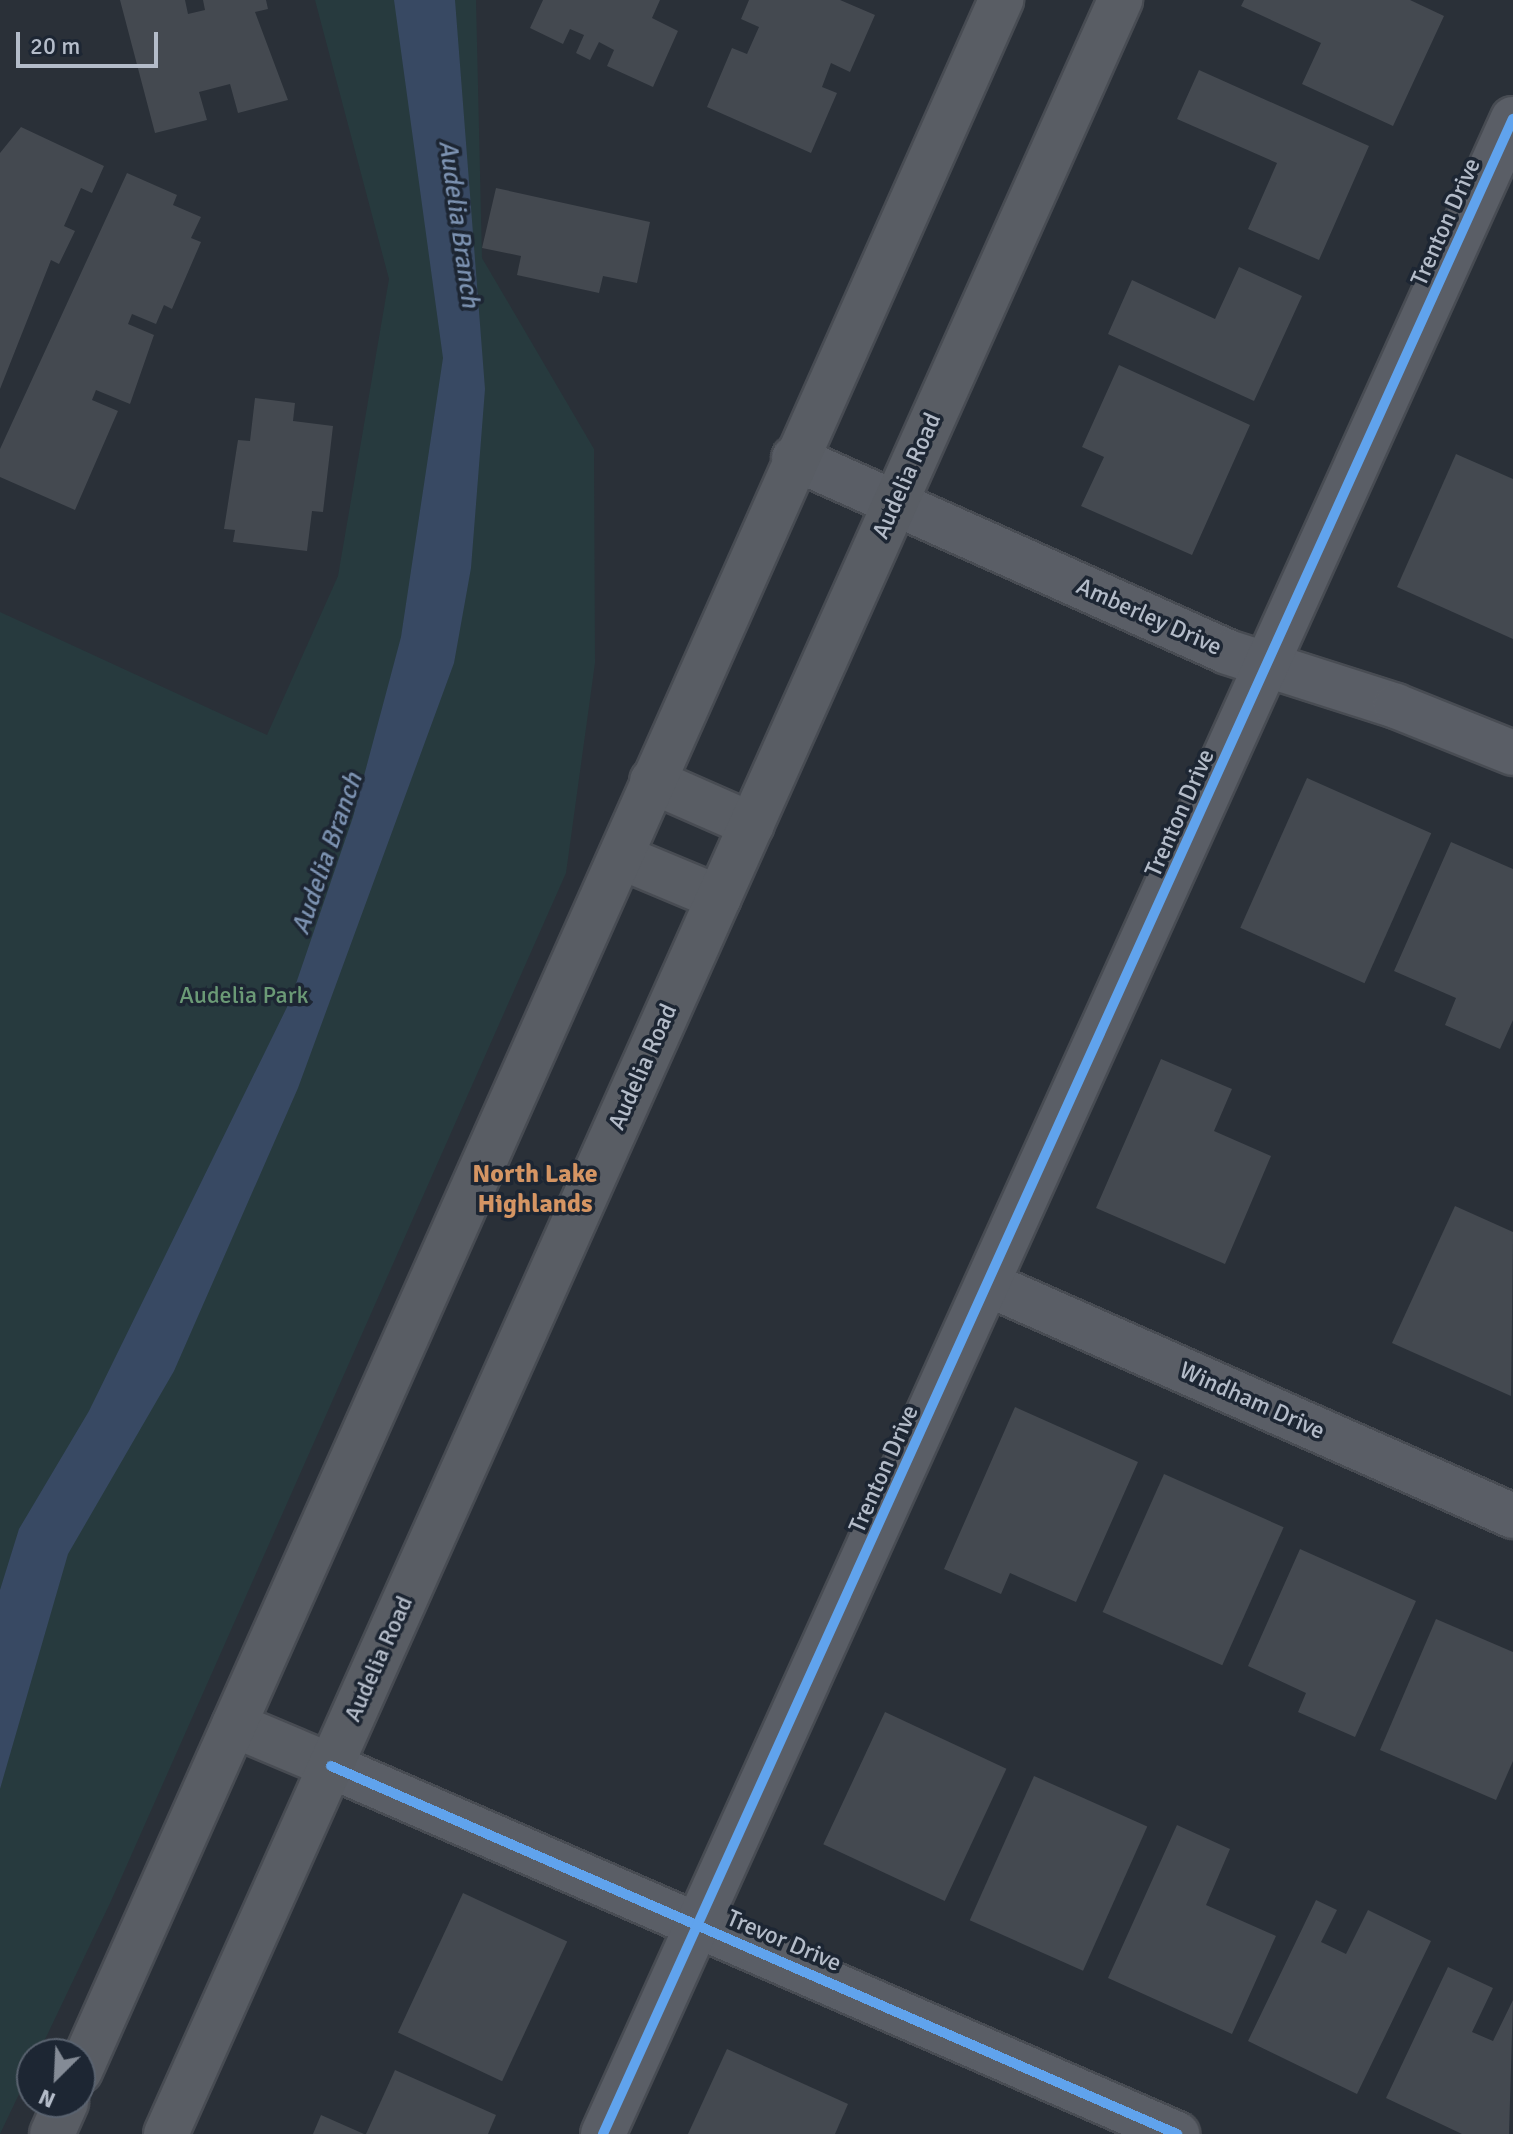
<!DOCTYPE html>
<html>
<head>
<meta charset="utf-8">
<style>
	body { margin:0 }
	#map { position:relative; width:1513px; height:2134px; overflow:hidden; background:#2a3038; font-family:Signika,sans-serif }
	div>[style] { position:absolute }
	.green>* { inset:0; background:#273a3e }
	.water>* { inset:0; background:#384963 }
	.building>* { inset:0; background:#444950; transform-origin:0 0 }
	.roads { filter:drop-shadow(2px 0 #484c53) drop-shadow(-2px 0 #484c53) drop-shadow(0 2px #484c53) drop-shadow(0 -2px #484c53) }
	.street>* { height:44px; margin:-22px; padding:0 22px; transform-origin:22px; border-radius:22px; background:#5a5e66 }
	.secondary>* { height:44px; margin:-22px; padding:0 22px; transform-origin:22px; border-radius:22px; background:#595d64 }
	.cycleway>* { height:10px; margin:-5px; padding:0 5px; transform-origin:5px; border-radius:5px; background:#60a3ed }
	span { translate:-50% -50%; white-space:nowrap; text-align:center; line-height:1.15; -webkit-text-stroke:7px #1d2633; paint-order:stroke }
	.street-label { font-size:24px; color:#b4bcc9 }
	.park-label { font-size:24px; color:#6b9a76 }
	.water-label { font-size:26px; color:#7c92b1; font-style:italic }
	.neighbourhood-label { font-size:26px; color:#d59563; font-weight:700 }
	.north { position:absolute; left:16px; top:2038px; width:80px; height:80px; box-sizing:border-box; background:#1d2633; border:2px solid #59626f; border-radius:50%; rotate:204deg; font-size:22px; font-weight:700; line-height:32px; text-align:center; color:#b4bcc9 }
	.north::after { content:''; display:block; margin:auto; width:28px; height:36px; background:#848b96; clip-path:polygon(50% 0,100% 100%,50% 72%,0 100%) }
	.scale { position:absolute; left:16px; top:32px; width:142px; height:36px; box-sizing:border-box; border:4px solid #b4bcc9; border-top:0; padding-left:10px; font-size:24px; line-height:28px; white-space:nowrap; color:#b4bcc9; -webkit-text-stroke:6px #1d2633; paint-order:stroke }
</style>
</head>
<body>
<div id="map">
	<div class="green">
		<div style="clip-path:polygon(315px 0,476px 0,482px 258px,594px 449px,595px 663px,566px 873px,111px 1901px,0 2134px,0 612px,267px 735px,338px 576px,389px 279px)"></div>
	</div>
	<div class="water">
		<div style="clip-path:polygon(394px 0,455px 0,485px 389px,471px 568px,454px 663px,298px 1088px,174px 1371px,68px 1554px,0 1789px,0 1590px,19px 1529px,89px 1411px,290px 1001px,353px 817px,401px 637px,443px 358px)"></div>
	</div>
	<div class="building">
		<div style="clip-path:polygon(120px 0,185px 0,188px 14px,205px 10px,203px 0,266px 0,268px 9px,255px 12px,288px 100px,238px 113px,230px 84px,199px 92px,207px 120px,155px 133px)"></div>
		<div style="clip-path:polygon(543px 0,660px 0,652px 18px,678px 31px,653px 87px,607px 66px,614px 50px,599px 42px,590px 60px,576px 53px,584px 35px,570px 29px,563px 44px,530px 28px)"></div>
		<div style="clip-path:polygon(749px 0,840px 0,875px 15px,850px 72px,831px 63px,822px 87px,837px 93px,811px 153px,707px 107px,732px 48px,747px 54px,759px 27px,741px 19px)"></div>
		<div style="clip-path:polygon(1244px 0,1410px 0,1444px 16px,1393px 126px,1302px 84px,1321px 43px,1241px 6px)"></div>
		<div style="clip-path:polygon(1199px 70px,1369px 146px,1319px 260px,1248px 229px,1277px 163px,1177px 119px)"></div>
		<div style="clip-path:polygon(21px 127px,104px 166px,92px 193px,81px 188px,64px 226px,75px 231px,59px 264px,51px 260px,0 389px,0 153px)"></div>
		<div style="clip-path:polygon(127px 173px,177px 195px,173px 205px,201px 217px,191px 238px,201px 242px,172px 309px,164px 305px,156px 324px,132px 314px,128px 324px,154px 335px,130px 404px,96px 390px,92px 400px,118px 411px,75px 510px,0 477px,0 449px)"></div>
		<div style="clip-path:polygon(496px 188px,650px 222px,637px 283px,603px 276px,599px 293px,517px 275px,521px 256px,482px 248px)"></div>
		<div style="clip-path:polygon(1239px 267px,1302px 296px,1254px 401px,1108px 334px,1132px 280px,1215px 319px)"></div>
		<div style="clip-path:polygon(1119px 365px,1250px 425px,1192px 555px,1081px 506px,1104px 457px,1082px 447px)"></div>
		<div style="clip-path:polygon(255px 398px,295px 403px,293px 421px,333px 426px,323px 512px,312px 511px,307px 551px,233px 542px,235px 530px,224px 529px,238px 440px,250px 441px)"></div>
		<div style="clip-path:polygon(1456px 454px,1513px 479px,1513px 639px,1397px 587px)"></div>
		<div style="left:1307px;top:778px;width:136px;height:164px;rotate:24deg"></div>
		<div style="clip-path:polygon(1451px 842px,1513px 869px,1513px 1020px,1500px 1049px,1445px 1025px,1456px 998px,1394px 971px)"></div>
		<div style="clip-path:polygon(1161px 1059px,1232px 1089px,1214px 1131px,1271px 1156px,1225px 1264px,1096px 1208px)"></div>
		<div style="clip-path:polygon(1455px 1206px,1513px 1232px,1511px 1396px,1392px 1343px)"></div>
		<div style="clip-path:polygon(1015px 1407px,1138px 1462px,1076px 1602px,1010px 1573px,1001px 1594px,944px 1569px)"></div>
		<div style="left:1164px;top:1474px;width:131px;height:151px;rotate:24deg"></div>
		<div style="clip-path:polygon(1300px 1549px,1416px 1601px,1355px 1737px,1298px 1712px,1306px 1693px,1248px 1666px)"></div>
		<div style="clip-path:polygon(1436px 1619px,1513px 1652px,1513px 1761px,1496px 1800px,1380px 1750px)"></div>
		<div style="left:885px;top:1712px;width:134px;height:146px;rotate:25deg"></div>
		<div style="left:1034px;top:1776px;width:124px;height:158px;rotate:24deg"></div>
		<div style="clip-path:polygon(1177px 1825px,1230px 1849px,1206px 1905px,1276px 1936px,1232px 2034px,1108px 1978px)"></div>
		<div style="left:463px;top:1893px;width:115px;height:154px;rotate:25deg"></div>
		<div style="clip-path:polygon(1316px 1900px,1337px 1910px,1321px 1942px,1346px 1954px,1368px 1910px,1431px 1941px,1357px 2094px,1248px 2041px)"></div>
		<div style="clip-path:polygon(1448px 1967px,1493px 1988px,1472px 2032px,1493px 2041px,1513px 2000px,1509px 2134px,1462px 2134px,1386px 2098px)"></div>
		<div style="clip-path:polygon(727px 2049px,848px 2104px,835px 2134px,688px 2134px)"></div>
		<div style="clip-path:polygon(395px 2070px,496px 2115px,488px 2134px,366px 2134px)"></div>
		<div style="clip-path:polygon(321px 2115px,364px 2134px,313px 2134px)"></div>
	</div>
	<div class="roads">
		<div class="street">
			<div style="left:794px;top:458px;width:474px;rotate:24.1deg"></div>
			<div style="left:1227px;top:652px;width:177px;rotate:17.7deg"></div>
			<div style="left:1396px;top:706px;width:126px;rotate:21.9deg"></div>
			<div style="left:990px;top:1285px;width:572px;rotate:23.83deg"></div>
			<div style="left:331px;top:1766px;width:923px;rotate:23.51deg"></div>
			<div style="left:603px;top:2134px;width:2211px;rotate:-65.7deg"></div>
		</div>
		<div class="secondary">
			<div style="left:652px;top:781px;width:109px;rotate:23.7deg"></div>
			<div style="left:621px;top:857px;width:106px;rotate:22.7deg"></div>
			<div style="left:234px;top:1725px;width:105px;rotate:22.9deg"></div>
			<div style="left:80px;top:2071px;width:2267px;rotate:-66.02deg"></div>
			<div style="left:52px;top:2134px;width:35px;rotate:-66deg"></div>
			<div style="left:166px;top:2134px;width:2338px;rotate:-65.91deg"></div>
		</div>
	</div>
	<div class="cycleway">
		<div style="left:331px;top:1766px;width:923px;rotate:23.51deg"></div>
		<div style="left:603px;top:2134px;width:2211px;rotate:-65.7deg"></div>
	</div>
	<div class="street-label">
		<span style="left:1446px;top:222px;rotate:-66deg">Trenton Drive</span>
		<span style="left:907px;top:476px;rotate:-66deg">Audelia Road</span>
		<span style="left:1149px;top:617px;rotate:24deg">Amberley Drive</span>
		<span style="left:1180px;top:813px;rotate:-66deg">Trenton Drive</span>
		<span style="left:643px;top:1067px;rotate:-66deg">Audelia Road</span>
		<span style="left:1252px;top:1401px;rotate:24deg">Windham Drive</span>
		<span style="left:884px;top:1469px;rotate:-66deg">Trenton Drive</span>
		<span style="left:379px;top:1659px;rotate:-66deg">Audelia Road</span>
		<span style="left:784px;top:1941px;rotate:23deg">Trevor Drive</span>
	</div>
	<div class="park-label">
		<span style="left:244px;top:996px">Audelia Park</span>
	</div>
	<div class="water-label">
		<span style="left:458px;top:224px;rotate:82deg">Audelia Branch</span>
		<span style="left:328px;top:854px;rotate:-71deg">Audelia Branch</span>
	</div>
	<div class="neighbourhood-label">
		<span style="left:535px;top:1190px">North Lake<br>Highlands</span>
	</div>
	<div class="north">N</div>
	<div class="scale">20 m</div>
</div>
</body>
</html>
